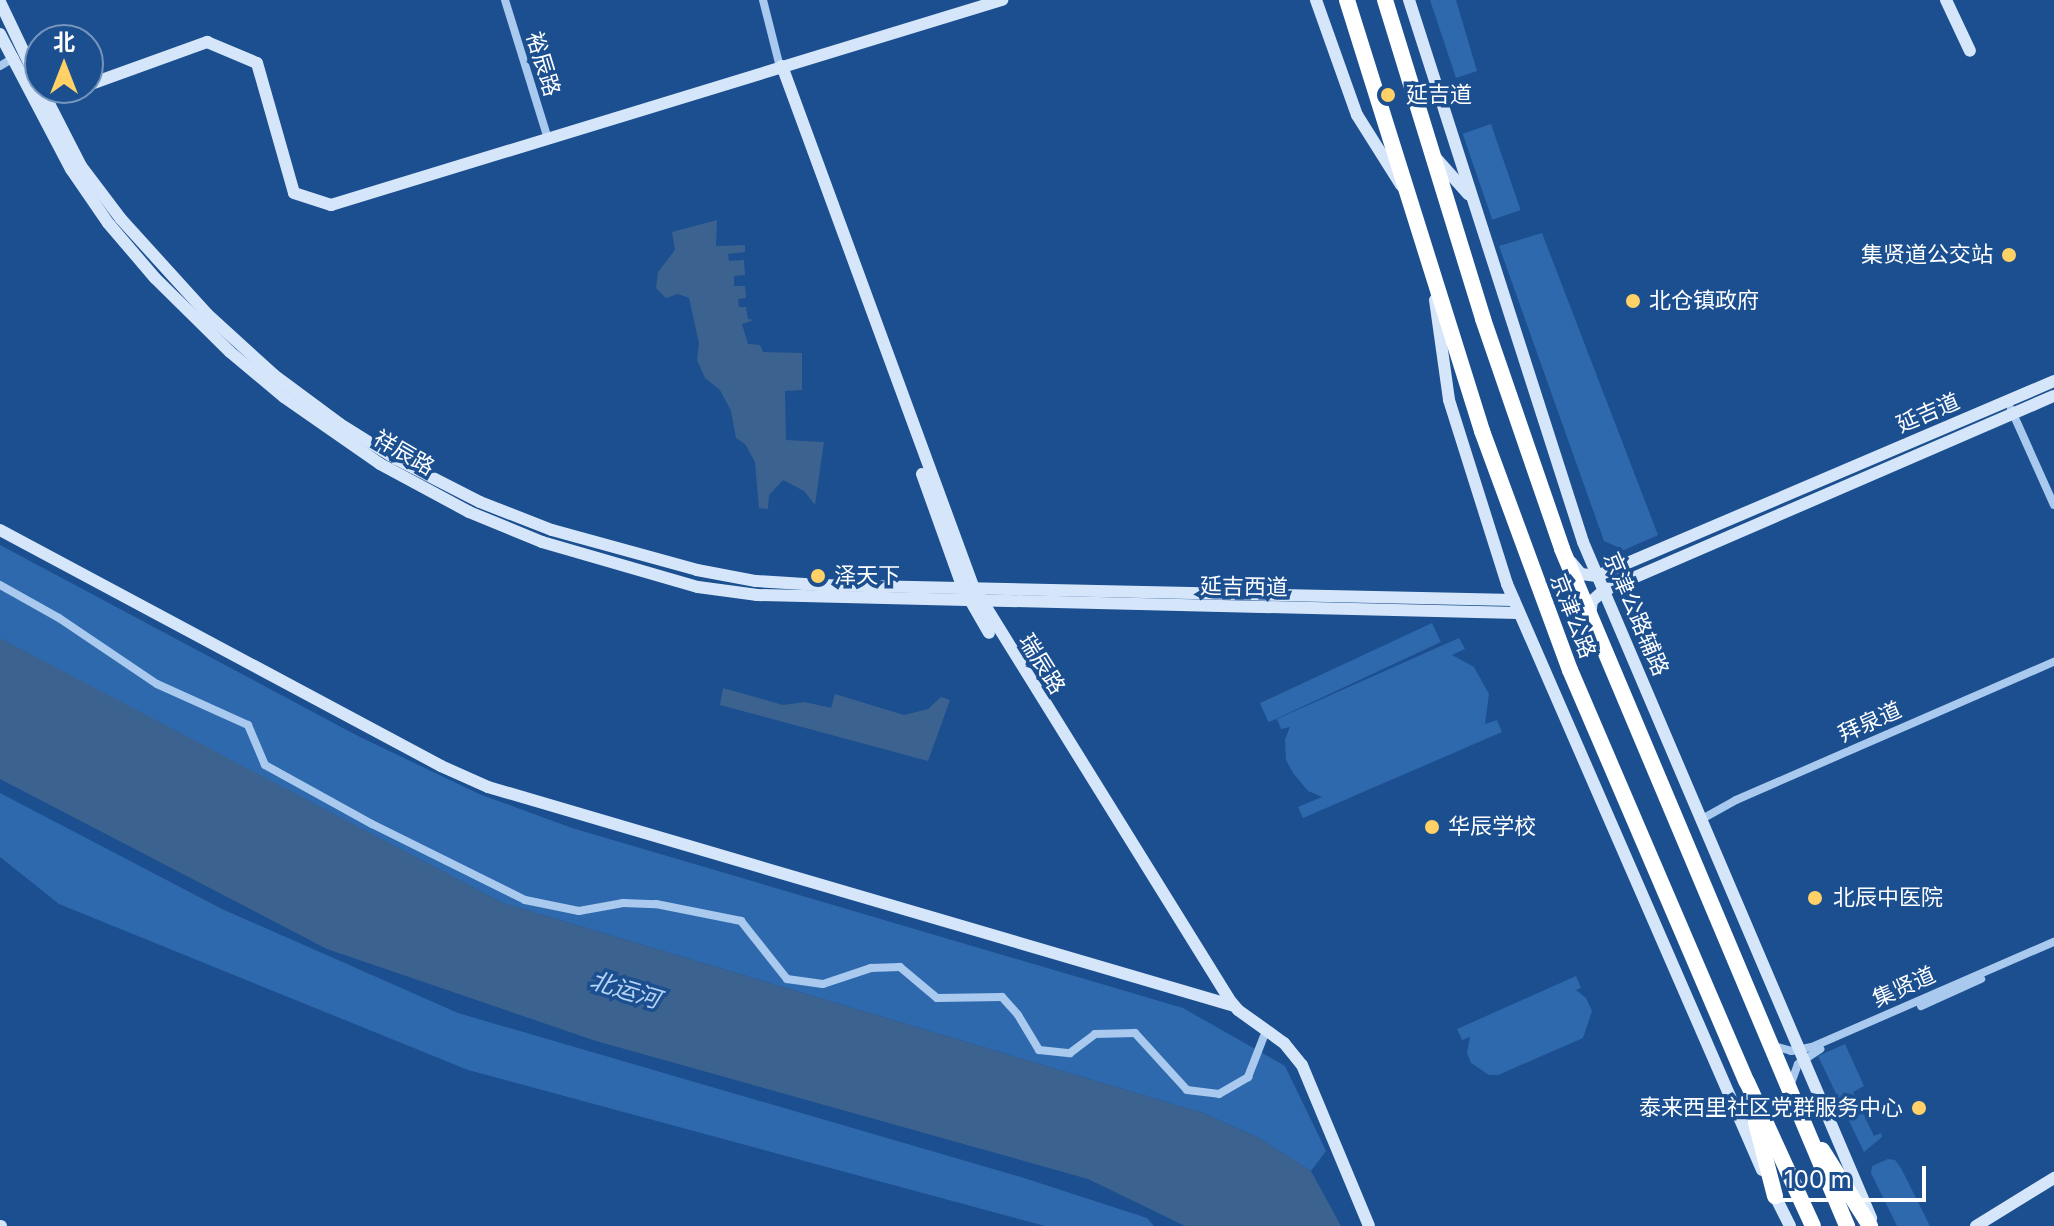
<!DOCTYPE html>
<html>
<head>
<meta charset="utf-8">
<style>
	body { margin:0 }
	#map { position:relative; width:2054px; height:1226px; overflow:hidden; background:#1b4f8f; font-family:Inter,"Noto Sans SC",sans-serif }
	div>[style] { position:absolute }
	.green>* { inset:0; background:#2e69ad; transform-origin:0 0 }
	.water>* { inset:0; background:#3c6290 }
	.street>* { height:8px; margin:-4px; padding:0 4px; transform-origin:4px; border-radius:4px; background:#a9c9ee }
	.secondary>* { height:12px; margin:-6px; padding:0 6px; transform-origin:6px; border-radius:6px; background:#d6e6fa }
	.highway>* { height:16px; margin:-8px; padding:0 8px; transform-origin:8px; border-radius:8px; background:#fff }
	.dots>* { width:22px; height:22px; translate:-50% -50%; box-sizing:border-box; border:4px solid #1b4f8f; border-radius:50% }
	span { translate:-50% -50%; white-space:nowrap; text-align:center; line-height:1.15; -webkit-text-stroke:7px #1b4f8f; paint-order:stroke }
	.street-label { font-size:22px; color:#fff }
	.poi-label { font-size:22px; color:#fff }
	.left { translate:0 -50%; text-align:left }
	.right { translate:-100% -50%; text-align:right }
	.water-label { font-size:24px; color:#b5d3f5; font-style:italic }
	.north { position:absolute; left:24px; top:24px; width:80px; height:80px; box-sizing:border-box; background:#1b4f8f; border:2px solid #7695bc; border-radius:50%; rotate:0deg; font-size:22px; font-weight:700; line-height:32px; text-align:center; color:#fff }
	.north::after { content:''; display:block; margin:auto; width:28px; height:36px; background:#ffd166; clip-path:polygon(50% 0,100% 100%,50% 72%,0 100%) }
	.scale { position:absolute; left:1770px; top:1166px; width:156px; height:36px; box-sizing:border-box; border:4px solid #fff; border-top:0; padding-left:10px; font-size:24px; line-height:28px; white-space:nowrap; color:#fff; -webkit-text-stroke:6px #1b4f8f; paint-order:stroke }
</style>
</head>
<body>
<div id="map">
	<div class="green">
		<div style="clip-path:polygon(1430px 0,1456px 0,1477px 71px,1456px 78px)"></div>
		<div style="left:1491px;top:124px;width:91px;height:30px;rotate:71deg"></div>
		<div style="clip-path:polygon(1542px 233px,1658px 535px,1624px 550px,1604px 541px,1499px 246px)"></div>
		<div style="clip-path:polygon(0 545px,358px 736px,479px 794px,572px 828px,1183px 1008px,1285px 1066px,1326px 1151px,1311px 1171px,1259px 1138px,1203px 1113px,503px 903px,0 639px)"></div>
		<div style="left:1432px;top:623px;width:21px;height:190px;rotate:65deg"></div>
		<div style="clip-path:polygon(1459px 638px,1465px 649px,1452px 655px,1474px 667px,1489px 694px,1485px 724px,1497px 720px,1502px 732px,1303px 818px,1298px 807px,1322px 797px,1308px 791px,1293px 773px,1286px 760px,1285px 739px,1290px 727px,1281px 729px,1277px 719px)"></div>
		<div style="clip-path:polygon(0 793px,222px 909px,458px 1013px,1021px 1177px,1147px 1218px,1154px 1226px,1045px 1226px,468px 1070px,59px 904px,0 857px)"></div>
		<div style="clip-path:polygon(1576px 976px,1581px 988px,1576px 990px,1586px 998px,1592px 1011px,1583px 1038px,1498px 1075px,1489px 1075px,1471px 1063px,1467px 1053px,1470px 1037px,1462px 1040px,1457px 1029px)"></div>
		<div style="clip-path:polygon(1845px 1044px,1864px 1086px,1853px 1092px,1874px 1136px,1881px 1133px,1882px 1137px,1864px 1152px,1818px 1056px)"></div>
		<div style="clip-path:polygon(1888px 1159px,1895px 1160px,1901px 1168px,1930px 1226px,1897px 1226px,1871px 1173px,1872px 1166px)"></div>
	</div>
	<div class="water">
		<div style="clip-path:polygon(717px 220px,716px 246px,745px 245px,745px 252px,728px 254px,729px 261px,744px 260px,745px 275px,734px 276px,734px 286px,745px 286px,746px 298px,738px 299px,739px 307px,746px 307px,748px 319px,754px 320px,742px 324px,748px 344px,760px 345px,763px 352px,802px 353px,802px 390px,785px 391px,786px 440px,824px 442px,815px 505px,804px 491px,783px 480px,769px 495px,768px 509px,759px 508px,755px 462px,745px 444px,736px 438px,731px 411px,720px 390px,705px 378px,697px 360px,699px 343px,689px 298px,678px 294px,666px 298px,656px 288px,658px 272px,675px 250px,672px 232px)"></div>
		<div style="clip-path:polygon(0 638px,503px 903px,1203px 1113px,1259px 1138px,1311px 1171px,1341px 1226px,1185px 1226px,1088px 1179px,596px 1041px,327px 949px,0 779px)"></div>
		<div style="clip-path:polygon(723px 688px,783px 705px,805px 702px,831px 708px,835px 694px,904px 715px,928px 709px,941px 697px,950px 700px,928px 761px,720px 705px)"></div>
	</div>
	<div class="street">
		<div style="left:505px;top:0;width:145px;rotate:72.8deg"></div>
		<div style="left:763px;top:0;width:69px;rotate:75.8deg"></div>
		<div style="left:0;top:66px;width:17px;rotate:-31deg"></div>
		<div style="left:2011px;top:409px;width:105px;rotate:65.9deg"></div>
		<div style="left:0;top:585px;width:68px;rotate:29.2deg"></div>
		<div style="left:59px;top:618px;width:118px;rotate:34deg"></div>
		<div style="left:157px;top:684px;width:100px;rotate:24.3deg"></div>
		<div style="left:248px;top:725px;width:43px;rotate:67deg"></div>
		<div style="left:265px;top:765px;width:122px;rotate:28.9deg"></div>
		<div style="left:372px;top:824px;width:171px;rotate:26.4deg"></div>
		<div style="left:525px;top:900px;width:55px;rotate:11.5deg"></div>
		<div style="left:579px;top:911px;width:45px;rotate:-10.3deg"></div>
		<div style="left:623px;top:903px;width:33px;rotate:2deg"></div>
		<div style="left:656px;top:904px;width:87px;rotate:11.3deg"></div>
		<div style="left:741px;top:921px;width:74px;rotate:51.6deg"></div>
		<div style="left:787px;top:979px;width:36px;rotate:8deg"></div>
		<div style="left:823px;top:984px;width:51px;rotate:-18.4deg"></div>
		<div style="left:871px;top:968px;width:29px;rotate:-2deg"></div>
		<div style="left:900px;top:967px;width:48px;rotate:40deg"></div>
		<div style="left:937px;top:998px;width:65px;rotate:-0.9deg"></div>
		<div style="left:1002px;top:997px;width:24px;rotate:48deg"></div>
		<div style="left:1018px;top:1015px;width:41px;rotate:59deg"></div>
		<div style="left:1039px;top:1050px;width:31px;rotate:6deg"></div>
		<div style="left:1070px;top:1053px;width:31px;rotate:-37deg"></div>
		<div style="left:1095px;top:1034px;width:40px;rotate:-1.4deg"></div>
		<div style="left:1135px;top:1033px;width:77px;rotate:47.6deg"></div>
		<div style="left:1187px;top:1090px;width:32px;rotate:7deg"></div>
		<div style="left:1219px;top:1094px;width:34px;rotate:-30deg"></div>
		<div style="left:1248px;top:1077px;width:44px;rotate:-68.7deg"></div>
		<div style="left:1702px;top:819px;width:39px;rotate:-29deg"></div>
		<div style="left:1736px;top:800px;width:347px;rotate:-23.5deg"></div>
		<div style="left:1921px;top:1006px;width:66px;rotate:-24.2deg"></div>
		<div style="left:1774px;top:1046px;width:18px;rotate:16deg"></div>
		<div style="left:1791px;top:1051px;width:21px;rotate:-11deg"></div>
		<div style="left:1812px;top:1047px;width:264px;rotate:-23.5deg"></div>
		<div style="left:1790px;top:1086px;width:23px;rotate:-70deg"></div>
		<div style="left:1798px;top:1064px;width:27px;rotate:-34deg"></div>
	</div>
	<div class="secondary">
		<div style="left:1316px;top:0;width:122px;rotate:70.4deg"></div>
		<div style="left:1357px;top:115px;width:83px;rotate:57.8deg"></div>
		<div style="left:1409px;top:0;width:569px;rotate:72.2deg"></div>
		<div style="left:1583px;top:542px;width:735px;rotate:66.92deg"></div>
		<div style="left:1946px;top:0;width:56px;rotate:64.8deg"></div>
		<div style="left:0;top:2px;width:93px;rotate:64.5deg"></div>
		<div style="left:0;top:34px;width:153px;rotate:62.3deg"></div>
		<div style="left:71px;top:169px;width:65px;rotate:55.6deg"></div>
		<div style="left:108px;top:223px;width:72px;rotate:49.5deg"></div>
		<div style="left:155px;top:278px;width:105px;rotate:44.6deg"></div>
		<div style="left:230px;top:352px;width:70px;rotate:39.8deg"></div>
		<div style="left:284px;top:397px;width:117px;rotate:34.9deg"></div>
		<div style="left:380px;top:464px;width:101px;rotate:28.3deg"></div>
		<div style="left:469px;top:512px;width:79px;rotate:22.3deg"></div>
		<div style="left:542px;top:542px;width:162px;rotate:16.1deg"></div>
		<div style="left:698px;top:587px;width:60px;rotate:7.7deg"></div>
		<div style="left:757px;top:595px;width:762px;rotate:1.35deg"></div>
		<div style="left:782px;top:66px;width:554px;rotate:69.83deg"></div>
		<div style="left:973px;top:586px;width:485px;rotate:58.2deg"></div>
		<div style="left:1228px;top:998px;width:16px;rotate:50deg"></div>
		<div style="left:1238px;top:1010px;width:57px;rotate:35.7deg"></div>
		<div style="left:1284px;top:1043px;width:28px;rotate:51deg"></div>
		<div style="left:1302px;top:1065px;width:174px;rotate:67.4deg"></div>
		<div style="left:88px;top:85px;width:127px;rotate:-19.9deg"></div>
		<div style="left:207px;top:42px;width:54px;rotate:22.8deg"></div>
		<div style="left:257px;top:63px;width:135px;rotate:74.1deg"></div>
		<div style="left:294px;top:193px;width:39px;rotate:18deg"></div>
		<div style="left:331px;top:205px;width:702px;rotate:-16.99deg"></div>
		<div style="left:41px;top:88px;width:88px;rotate:62.9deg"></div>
		<div style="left:81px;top:166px;width:66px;rotate:53deg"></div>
		<div style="left:121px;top:219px;width:128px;rotate:47.8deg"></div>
		<div style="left:207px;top:314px;width:91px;rotate:42.3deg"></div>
		<div style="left:274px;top:375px;width:82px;rotate:36.6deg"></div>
		<div style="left:340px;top:424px;width:66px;rotate:32deg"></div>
		<div style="left:396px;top:459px;width:94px;rotate:27.1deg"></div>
		<div style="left:480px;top:502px;width:77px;rotate:21.3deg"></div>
		<div style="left:552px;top:530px;width:150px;rotate:15.4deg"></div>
		<div style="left:697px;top:570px;width:60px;rotate:10.6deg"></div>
		<div style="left:756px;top:581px;width:64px;rotate:3.6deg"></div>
		<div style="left:820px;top:585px;width:694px;rotate:1.24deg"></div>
		<div style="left:47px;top:100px;width:35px;rotate:-20deg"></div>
		<div style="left:1435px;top:157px;width:50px;rotate:48.3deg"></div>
		<div style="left:1435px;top:300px;width:101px;rotate:82deg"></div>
		<div style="left:1449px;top:400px;width:193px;rotate:72.5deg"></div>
		<div style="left:1507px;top:584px;width:639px;rotate:66.48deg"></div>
		<div style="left:922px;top:474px;width:119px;rotate:70.3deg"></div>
		<div style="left:962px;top:586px;width:54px;rotate:60.1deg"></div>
		<div style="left:0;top:530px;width:500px;rotate:28.15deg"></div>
		<div style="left:441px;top:766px;width:51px;rotate:24.1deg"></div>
		<div style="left:488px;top:787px;width:777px;rotate:16.36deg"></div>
		<div style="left:1571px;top:562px;width:16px;rotate:50deg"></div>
		<div style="left:1581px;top:574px;width:16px;rotate:7deg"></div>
		<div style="left:1597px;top:576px;width:497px;rotate:-23.1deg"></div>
		<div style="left:1590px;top:615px;width:14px;rotate:-82deg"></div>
		<div style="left:1592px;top:601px;width:15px;rotate:-42deg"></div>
		<div style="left:1603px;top:591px;width:491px;rotate:-23.4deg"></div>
		<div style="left:1772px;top:1190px;width:40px;rotate:63.4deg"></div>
		<div style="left:0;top:1226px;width:1px"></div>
		<div style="left:1976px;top:1226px;width:92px;rotate:-31.6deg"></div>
	</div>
	<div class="highway">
		<div style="left:1347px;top:0;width:452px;rotate:72.6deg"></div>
		<div style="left:1482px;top:431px;width:255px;rotate:69.8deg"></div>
		<div style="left:1570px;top:670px;width:448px;rotate:66.8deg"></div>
		<div style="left:1747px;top:1082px;width:158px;rotate:65.4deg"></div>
		<div style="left:1385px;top:0;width:334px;rotate:72.9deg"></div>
		<div style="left:1483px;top:319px;width:243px;rotate:71deg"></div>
		<div style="left:1562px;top:549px;width:735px;rotate:67.17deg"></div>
		<div style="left:1754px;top:1115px;width:84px;rotate:75.5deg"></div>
		<div style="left:1822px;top:1150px;width:90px;rotate:57.7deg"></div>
	</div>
	<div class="dots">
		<div style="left:1388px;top:95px;background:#ffd166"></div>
		<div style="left:2009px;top:255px;background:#ffd166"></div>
		<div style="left:1633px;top:301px;background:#ffd166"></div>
		<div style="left:818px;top:576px;background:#ffd166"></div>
		<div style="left:1432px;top:827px;background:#ffd166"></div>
		<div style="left:1815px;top:898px;background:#ffd166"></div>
		<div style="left:1919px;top:1108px;background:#ffd166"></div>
	</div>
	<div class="street-label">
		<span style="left:543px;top:64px;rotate:73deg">裕辰路</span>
		<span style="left:1928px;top:413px;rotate:-23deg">延吉道</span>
		<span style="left:404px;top:453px;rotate:30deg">祥辰路</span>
		<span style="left:1244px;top:587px;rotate:1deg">延吉西道</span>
		<span style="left:1636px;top:614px;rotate:67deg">京津公路辅路</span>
		<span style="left:1573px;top:616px;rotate:69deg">京津公路</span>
		<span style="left:1042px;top:664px;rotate:58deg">瑞辰路</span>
		<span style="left:1870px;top:722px;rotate:-24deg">拜泉道</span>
		<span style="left:1904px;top:987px;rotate:-24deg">集贤道</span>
	</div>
	<div class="poi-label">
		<span class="left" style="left:1406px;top:95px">延吉道</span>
		<span class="right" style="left:1993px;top:255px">集贤道公交站</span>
		<span class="left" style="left:1649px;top:301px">北仓镇政府</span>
		<span class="left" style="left:834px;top:576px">泽天下</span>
		<span class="left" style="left:1448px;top:827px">华辰学校</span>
		<span class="left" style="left:1833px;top:898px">北辰中医院</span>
		<span class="right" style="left:1903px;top:1108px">泰来西里社区党群服务中心</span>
	</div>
	<div class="water-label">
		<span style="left:625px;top:990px;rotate:17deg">北运河</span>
	</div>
	<div class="north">北</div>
	<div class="scale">100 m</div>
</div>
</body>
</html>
